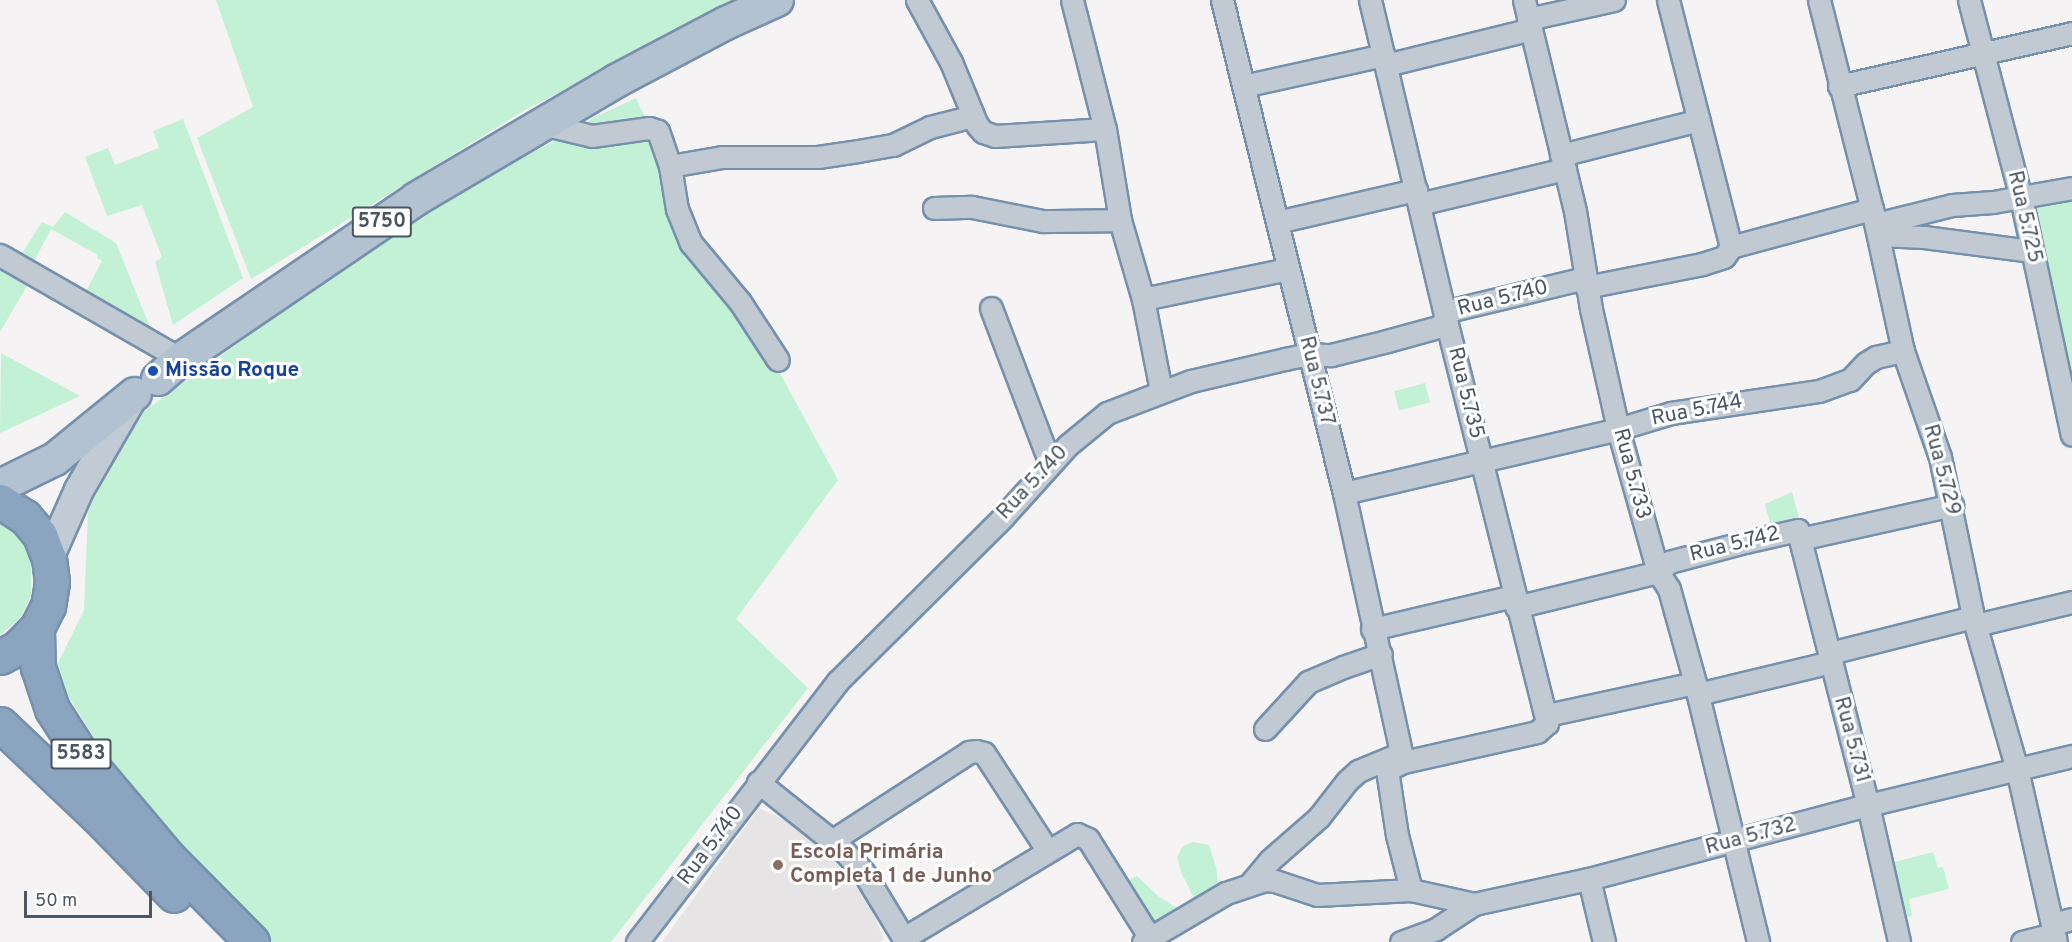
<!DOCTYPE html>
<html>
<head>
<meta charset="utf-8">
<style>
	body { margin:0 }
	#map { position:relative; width:2072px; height:942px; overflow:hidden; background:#f5f3f3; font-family:Overpass,sans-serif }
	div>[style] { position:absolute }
	.education>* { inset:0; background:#e6e4e5 }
	.green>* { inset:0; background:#c3f1d5; transform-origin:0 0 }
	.roads { filter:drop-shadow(2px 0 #7690ad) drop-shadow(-2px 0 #7690ad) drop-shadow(0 2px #7690ad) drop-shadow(0 -2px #7690ad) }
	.street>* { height:21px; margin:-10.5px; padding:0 10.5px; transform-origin:10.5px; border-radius:10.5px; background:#c1cad2 }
	.secondary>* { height:28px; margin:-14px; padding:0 14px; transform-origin:14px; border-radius:14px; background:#c1cbd6 }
	.primary>* { height:32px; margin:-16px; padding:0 16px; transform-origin:16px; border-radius:16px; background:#b3c2d1 }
	.highway>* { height:33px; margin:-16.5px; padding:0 16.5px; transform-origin:16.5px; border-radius:16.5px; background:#8ba5c1 }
	.dots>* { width:16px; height:16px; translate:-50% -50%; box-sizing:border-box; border:3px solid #fff; border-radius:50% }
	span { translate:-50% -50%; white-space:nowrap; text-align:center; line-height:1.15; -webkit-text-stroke:6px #fff; paint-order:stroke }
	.shield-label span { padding:2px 4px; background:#fff; border:2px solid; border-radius:4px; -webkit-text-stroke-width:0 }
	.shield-label { font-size:20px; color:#4a5661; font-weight:700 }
	.street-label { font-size:21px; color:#4a5661 }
	.transit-label { font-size:21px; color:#164399; font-weight:700 }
	.left { translate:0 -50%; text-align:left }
	.education-label { font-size:21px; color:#785e54; font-weight:700 }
	.scale { position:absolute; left:24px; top:891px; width:128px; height:27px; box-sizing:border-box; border:3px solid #4a5661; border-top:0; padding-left:8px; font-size:18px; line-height:21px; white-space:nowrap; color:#4a5661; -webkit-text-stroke:4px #fff; paint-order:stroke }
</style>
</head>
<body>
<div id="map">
	<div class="education">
		<div style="clip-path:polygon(759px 808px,808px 831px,867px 899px,884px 939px,880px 942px,662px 942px)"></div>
	</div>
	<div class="green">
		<div style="clip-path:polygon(216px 0,739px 0,525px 110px,251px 279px,197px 138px,253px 107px)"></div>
		<div style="clip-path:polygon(636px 98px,648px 124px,579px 130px,591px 119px)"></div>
		<div style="clip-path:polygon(183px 119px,243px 278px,173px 325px,155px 262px,162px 257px,142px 205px,107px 216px,85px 157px,108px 148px,115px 165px,159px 148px,153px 131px)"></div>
		<div style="clip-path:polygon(652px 134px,675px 210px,762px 340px,838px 480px,736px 619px,808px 688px,611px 942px,271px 942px,124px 785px,68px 696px,58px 663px,84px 610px,88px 511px,108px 458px,142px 413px,335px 273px,473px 181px,555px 141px)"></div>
		<div style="clip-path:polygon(2072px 191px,2072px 395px,2030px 217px,2036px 204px)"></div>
		<div style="clip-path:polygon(65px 212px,116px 243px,152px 332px,84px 295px,102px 261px,97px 258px,98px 255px,51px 229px,32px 265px,19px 258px,42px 222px,53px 227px)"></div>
		<div style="clip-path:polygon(0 266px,25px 281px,27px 286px,0 332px)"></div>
		<div style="clip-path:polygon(1px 353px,80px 396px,0 433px)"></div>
		<div style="left:1425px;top:383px;width:20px;height:32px;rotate:75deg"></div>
		<div style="clip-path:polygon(1792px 492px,1800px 521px,1771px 526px,1765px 504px)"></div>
		<div style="clip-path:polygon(0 518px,20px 536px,31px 559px,31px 596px,20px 618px,0 635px)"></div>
		<div style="clip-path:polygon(1193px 842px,1209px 845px,1216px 867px,1219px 891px,1194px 898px,1181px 872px,1177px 857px,1183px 846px)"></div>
		<div style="clip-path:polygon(1933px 852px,1938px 868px,1943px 867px,1949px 889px,1909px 899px,1912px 916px,1905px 918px,1905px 929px,1887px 864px)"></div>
		<div style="clip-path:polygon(1137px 876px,1158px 896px,1177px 908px,1147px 925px,1121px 885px)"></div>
	</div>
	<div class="roads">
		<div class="street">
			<div style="left:917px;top:0;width:71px;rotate:61.3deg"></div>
			<div style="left:951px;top:62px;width:68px;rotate:67.6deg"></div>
			<div style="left:977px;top:125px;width:9px;rotate:49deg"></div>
			<div style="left:983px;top:132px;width:13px;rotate:18deg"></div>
			<div style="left:995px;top:136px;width:110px;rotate:-3.6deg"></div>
			<div style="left:1072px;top:0;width:133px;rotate:75.7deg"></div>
			<div style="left:1105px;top:129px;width:92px;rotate:80.6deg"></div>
			<div style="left:1120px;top:220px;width:82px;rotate:73.8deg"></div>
			<div style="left:1143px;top:299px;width:94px;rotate:78.9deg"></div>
			<div style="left:1222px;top:0;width:508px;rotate:76.1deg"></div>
			<div style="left:1344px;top:493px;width:275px;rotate:77.6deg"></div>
			<div style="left:1370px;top:0;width:325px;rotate:76.6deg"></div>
			<div style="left:1445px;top:316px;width:420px;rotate:75.9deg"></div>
			<div style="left:1547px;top:723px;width:13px;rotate:138deg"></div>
			<div style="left:1537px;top:732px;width:137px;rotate:167.4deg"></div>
			<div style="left:1403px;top:762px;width:18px;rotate:153deg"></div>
			<div style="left:1387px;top:770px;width:66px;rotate:81.3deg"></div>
			<div style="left:1397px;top:835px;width:57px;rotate:75.7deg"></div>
			<div style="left:1524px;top:0;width:217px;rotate:76.4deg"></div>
			<div style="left:1575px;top:211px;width:99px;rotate:80.7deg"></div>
			<div style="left:1591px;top:309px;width:123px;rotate:77.3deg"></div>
			<div style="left:1618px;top:429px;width:148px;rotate:74.4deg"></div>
			<div style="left:1658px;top:572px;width:20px;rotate:57deg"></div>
			<div style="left:1669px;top:589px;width:98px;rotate:74.5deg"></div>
			<div style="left:1695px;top:683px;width:267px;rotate:76.3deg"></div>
			<div style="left:1668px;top:0;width:255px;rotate:75.7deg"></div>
			<div style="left:1819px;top:0;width:216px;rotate:75.8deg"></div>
			<div style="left:1872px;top:209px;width:145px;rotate:77.7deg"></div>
			<div style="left:1903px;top:351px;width:112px;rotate:70.8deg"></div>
			<div style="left:1940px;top:457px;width:163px;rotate:78.3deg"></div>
			<div style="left:1973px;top:617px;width:158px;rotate:73.9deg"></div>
			<div style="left:2017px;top:769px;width:177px;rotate:77.3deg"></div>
			<div style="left:1969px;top:0;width:205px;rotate:75.3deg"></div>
			<div style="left:2021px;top:198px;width:242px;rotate:77.9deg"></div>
			<div style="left:1528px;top:19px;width:88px;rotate:-12.5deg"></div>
			<div style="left:1386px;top:65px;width:149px;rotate:-13.9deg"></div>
			<div style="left:1243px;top:86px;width:144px;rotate:-12.4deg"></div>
			<div style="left:1839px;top:86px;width:239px;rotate:-12.8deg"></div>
			<div style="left:546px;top:125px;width:47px;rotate:13.4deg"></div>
			<div style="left:592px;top:136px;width:58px;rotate:-8deg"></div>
			<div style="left:649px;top:128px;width:9px;rotate:18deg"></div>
			<div style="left:658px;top:131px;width:37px;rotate:71deg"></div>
			<div style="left:670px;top:166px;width:44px;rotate:80.8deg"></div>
			<div style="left:677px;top:209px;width:37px;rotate:68deg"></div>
			<div style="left:691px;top:243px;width:77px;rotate:50.3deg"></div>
			<div style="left:740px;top:302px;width:69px;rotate:56.8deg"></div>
			<div style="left:1561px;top:155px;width:142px;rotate:-14.2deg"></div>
			<div style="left:670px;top:166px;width:53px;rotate:-9.8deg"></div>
			<div style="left:722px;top:157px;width:96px"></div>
			<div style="left:818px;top:157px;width:40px;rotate:-8.5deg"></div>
			<div style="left:858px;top:151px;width:36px;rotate:-10deg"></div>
			<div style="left:893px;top:145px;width:41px;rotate:-25.9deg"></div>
			<div style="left:930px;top:127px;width:44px;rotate:-14.3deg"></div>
			<div style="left:1419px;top:204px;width:150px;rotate:-13.5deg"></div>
			<div style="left:934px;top:208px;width:38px;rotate:-2deg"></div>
			<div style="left:972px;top:207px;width:72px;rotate:11.2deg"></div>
			<div style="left:1043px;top:221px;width:77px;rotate:-0.7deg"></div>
			<div style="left:1277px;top:222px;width:143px;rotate:-13deg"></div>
			<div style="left:1876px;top:224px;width:78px;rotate:-14deg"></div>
			<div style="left:1952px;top:205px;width:41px;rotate:-4.2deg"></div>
			<div style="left:1993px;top:202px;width:80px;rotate:-10deg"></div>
			<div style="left:1878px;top:235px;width:46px;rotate:2.5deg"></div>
			<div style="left:1924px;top:237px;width:109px;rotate:7.4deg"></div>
			<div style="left:0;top:255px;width:209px;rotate:29.9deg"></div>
			<div style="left:1586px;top:287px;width:118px;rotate:-11.2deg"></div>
			<div style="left:1702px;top:264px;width:23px;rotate:-18deg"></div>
			<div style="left:1724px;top:257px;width:12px;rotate:-55deg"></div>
			<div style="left:1731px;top:247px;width:146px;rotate:-15.1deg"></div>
			<div style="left:1143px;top:299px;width:148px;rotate:-11.7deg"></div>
			<div style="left:991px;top:308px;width:166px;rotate:69.2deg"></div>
			<div style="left:1344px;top:493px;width:281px;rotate:-13.1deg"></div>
			<div style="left:1618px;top:429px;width:55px;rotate:-16.8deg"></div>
			<div style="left:1671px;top:413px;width:150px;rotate:-8.5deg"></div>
			<div style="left:1819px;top:391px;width:33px;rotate:-20deg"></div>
			<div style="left:1850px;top:380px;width:23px;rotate:-47deg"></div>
			<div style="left:1866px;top:363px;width:12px;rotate:-31deg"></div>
			<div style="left:1876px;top:357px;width:28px;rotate:-13deg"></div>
			<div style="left:1800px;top:539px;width:275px;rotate:75.7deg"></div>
			<div style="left:1868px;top:805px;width:140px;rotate:77.2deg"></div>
			<div style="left:1516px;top:607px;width:146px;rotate:-13.8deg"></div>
			<div style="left:1658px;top:572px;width:15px;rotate:-42deg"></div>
			<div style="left:1669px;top:562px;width:79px;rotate:-14.7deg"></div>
			<div style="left:1745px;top:542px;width:54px;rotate:-12.8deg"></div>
			<div style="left:1798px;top:530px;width:9px;rotate:77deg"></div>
			<div style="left:1800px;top:539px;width:156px;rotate:-12.6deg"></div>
			<div style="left:1976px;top:625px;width:99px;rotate:-13.5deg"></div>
			<div style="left:1372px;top:629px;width:146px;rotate:-13.1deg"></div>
			<div style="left:1830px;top:653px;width:147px;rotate:-14.1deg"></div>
			<div style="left:1698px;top:694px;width:137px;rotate:-13.5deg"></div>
			<div style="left:1547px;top:715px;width:151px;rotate:-12.2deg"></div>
			<div style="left:1265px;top:729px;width:64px;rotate:-47.5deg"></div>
			<div style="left:1308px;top:682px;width:38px;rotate:-23deg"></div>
			<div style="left:1343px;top:667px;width:40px;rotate:-18.9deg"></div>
			<div style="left:758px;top:782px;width:106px;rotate:38.5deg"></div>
			<div style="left:841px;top:848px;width:34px;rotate:47deg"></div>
			<div style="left:864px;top:873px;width:81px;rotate:58.7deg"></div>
			<div style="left:830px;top:842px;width:166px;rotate:-32.9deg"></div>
			<div style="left:969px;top:752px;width:7px;rotate:-8deg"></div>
			<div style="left:976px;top:751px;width:8px;rotate:14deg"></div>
			<div style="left:984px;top:753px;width:117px;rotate:56.9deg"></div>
			<div style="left:1589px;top:879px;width:65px;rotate:76.6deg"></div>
			<div style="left:1250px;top:884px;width:30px;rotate:-50deg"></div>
			<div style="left:1269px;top:861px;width:67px;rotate:-41.3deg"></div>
			<div style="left:1319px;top:817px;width:46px;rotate:-52.1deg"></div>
			<div style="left:1347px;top:781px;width:15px;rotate:-42deg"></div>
			<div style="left:1358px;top:771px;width:44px;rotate:-22.5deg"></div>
			<div style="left:2052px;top:924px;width:21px;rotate:-14deg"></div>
			<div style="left:904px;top:938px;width:202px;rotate:-31deg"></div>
			<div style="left:1077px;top:834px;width:12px;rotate:24deg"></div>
			<div style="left:1088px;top:839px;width:117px;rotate:57.9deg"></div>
			<div style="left:637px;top:942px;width:329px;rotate:-52.4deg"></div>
			<div style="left:838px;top:681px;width:231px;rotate:-44.8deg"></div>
			<div style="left:1002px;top:518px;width:98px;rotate:-47.9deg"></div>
			<div style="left:1068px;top:445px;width:50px;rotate:-39.4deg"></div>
			<div style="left:1107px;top:413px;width:90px;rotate:-20.9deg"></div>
			<div style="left:1191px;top:381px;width:97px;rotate:-13.2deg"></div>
			<div style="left:1285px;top:359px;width:25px;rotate:-12deg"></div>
			<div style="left:1309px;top:354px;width:22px;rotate:3deg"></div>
			<div style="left:1331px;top:355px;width:58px;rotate:-14deg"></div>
			<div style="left:1387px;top:341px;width:57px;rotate:-15.3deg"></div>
			<div style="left:1442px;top:326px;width:10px;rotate:-73deg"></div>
			<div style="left:1445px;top:316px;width:9px;rotate:-41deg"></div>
			<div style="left:1452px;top:310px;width:137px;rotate:-13.5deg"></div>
			<div style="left:1143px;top:942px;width:96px;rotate:-30.6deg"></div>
			<div style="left:1226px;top:893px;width:41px;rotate:-18.4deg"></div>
			<div style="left:1265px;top:880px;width:10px;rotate:6deg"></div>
			<div style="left:1275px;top:881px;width:44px;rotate:18.4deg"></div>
			<div style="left:1317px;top:895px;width:94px;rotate:-3deg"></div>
			<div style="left:1411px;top:890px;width:65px;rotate:12.5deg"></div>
			<div style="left:1474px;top:904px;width:118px;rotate:-12.3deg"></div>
			<div style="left:1589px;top:879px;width:289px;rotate:-14.9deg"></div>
			<div style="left:1868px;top:805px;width:210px;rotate:-13.5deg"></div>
			<div style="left:1401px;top:942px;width:37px;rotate:-20deg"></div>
			<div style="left:1436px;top:929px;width:45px;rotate:-33.3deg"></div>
			<div style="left:2022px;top:942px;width:33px;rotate:-14deg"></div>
		</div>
		<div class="secondary">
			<div style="left:49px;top:558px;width:74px;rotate:-66.2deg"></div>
			<div style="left:79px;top:490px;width:104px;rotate:-60deg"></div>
		</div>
		<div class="primary">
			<div style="left:158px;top:379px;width:30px;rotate:-41deg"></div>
			<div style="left:181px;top:359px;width:284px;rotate:-34.2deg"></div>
			<div style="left:416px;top:199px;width:232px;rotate:-30.5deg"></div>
			<div style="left:616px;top:81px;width:124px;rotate:-27.8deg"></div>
			<div style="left:726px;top:23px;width:56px;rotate:-24.3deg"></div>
			<div style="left:0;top:486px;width:61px;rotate:-26.1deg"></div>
			<div style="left:55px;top:459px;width:103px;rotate:-39.1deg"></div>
		</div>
		<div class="highway">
			<div style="left:0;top:501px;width:30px;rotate:33deg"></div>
			<div style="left:25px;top:517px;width:23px;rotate:50deg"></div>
			<div style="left:40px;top:535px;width:25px;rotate:69deg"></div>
			<div style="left:49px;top:558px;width:24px;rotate:83deg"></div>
			<div style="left:52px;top:582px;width:24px;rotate:99deg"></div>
			<div style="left:48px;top:606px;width:25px;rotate:117deg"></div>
			<div style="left:37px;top:628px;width:28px;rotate:135deg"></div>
			<div style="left:17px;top:648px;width:19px;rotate:152deg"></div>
			<div style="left:37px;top:628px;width:39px;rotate:89deg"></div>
			<div style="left:38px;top:667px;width:44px;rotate:71.6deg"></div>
			<div style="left:52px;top:709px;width:54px;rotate:57.2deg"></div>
			<div style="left:81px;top:754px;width:136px;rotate:49.8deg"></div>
			<div style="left:169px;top:858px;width:118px;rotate:45.3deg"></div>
			<div style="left:0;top:724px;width:134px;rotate:43.5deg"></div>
			<div style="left:97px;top:816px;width:110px;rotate:45.7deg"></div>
		</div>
	</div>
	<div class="dots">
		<div style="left:153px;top:371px;background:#1a4fb4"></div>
		<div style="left:778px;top:865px;background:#8d6e63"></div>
	</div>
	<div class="shield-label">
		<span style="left:382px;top:222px">5750</span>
		<span style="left:81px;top:754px">5583</span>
	</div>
	<div class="street-label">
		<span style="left:2024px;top:217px;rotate:77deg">Rua 5.725</span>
		<span style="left:1503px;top:299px;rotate:-14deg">Rua 5.740</span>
		<span style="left:1316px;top:381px;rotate:76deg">Rua 5.737</span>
		<span style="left:1465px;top:393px;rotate:76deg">Rua 5.735</span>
		<span style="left:1697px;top:411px;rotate:-11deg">Rua 5.744</span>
		<span style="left:1941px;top:470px;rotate:75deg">Rua 5.729</span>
		<span style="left:1631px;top:474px;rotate:75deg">Rua 5.733</span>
		<span style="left:1033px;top:483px;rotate:-47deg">Rua 5.740</span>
		<span style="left:1735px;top:545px;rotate:-14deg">Rua 5.742</span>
		<span style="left:1851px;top:740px;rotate:75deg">Rua 5.731</span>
		<span style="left:1751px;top:837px;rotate:-15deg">Rua 5.732</span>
		<span style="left:711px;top:846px;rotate:-53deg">Rua 5.740</span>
	</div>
	<div class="transit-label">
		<span class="left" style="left:165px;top:371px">Missão Roque</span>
	</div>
	<div class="education-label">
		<span class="left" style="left:790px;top:865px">Escola Primária<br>Completa 1 de Junho</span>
	</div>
	<div class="scale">50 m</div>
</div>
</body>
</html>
